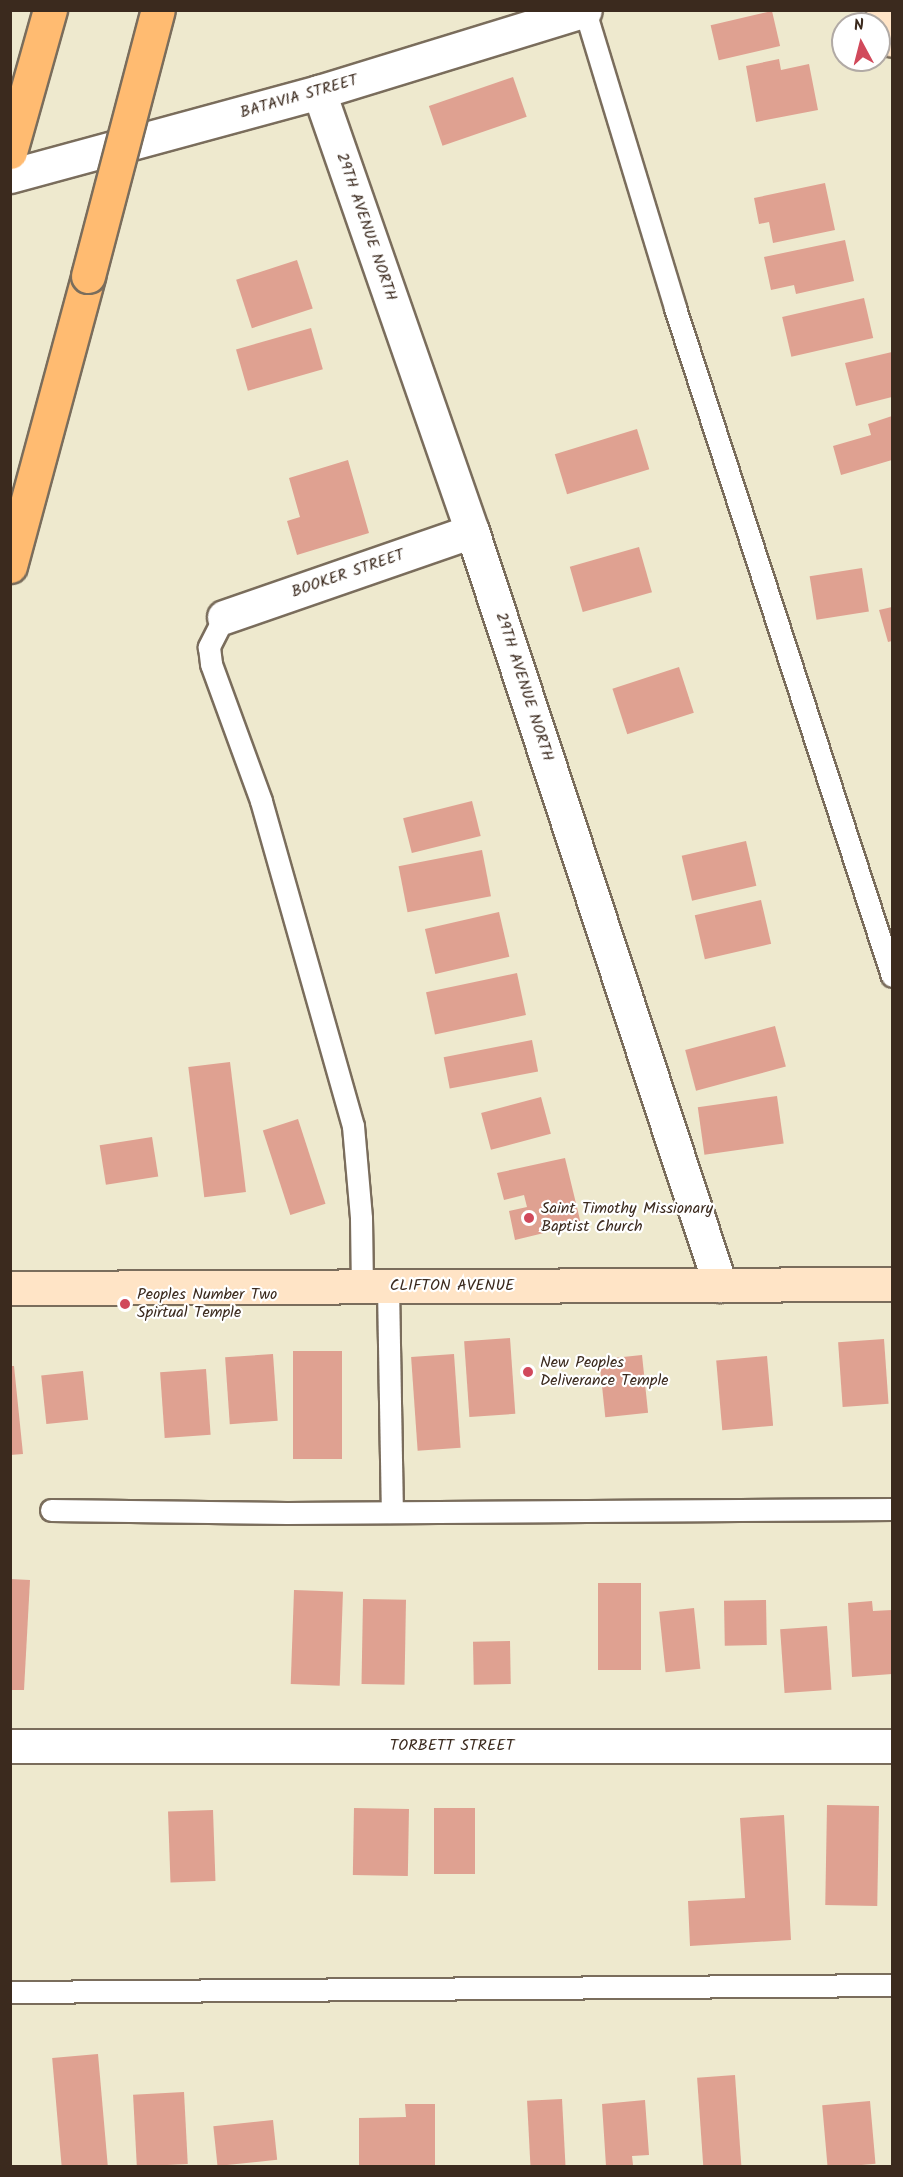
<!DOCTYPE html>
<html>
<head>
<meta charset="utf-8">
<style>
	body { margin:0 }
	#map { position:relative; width:903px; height:2177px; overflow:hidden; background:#eee9ce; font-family:Kalam,sans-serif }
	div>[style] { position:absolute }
	.building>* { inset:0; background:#dfa191; transform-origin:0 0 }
	.roads { filter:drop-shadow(2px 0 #7a6d5c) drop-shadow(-2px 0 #7a6d5c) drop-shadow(0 2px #7a6d5c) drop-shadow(0 -2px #7a6d5c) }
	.lane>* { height:21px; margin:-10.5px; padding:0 10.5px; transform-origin:10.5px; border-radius:10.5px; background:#fff }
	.street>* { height:33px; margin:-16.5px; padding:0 16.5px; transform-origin:16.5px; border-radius:16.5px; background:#fff }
	.secondary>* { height:33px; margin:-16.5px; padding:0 16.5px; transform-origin:16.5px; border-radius:16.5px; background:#ffe4c6 }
	.highway>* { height:33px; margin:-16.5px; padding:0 16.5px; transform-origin:16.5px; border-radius:16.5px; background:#ffbb71 }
	.bridges { filter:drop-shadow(2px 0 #7a6d5c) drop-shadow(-2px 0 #7a6d5c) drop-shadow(0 2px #7a6d5c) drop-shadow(0 -2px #7a6d5c) }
	.highway-bridge>* { height:33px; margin:-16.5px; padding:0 16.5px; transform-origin:16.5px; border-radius:16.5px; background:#ffbb71 }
	.dots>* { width:16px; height:16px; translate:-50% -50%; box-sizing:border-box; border:3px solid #fff; border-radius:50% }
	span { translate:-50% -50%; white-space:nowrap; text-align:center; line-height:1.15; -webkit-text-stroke:4.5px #fff; paint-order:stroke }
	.street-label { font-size:16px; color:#3b2a1e }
	.poi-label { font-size:16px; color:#3b2a1e }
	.left { translate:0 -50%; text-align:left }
	.frame { position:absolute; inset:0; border:12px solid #3b2a1e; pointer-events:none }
	.north { position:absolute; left:831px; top:12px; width:60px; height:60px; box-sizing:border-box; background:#fff; border:2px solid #b1aaa5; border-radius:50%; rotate:353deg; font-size:16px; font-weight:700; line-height:24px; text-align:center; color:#3b2a1e }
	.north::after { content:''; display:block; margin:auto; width:21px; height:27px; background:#d1495b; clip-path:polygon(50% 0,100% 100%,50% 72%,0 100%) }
</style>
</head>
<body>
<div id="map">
	<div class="building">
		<div style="left:772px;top:11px;width:36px;height:63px;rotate:77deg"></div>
		<div style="clip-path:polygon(779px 59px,781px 70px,809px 64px,818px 110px,756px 122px,746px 66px)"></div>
		<div style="left:513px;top:77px;width:42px;height:89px;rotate:71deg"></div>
		<div style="clip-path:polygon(825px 183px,835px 230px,773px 243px,769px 222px,759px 224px,754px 198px)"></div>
		<div style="clip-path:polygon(845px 240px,854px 281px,796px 294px,794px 285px,771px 290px,764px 257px)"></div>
		<div style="left:297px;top:260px;width:51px;height:64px;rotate:72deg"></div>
		<div style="left:864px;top:298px;width:41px;height:84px;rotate:77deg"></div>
		<div style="left:311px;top:328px;width:43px;height:78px;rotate:74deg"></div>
		<div style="clip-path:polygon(892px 352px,892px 397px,856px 406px,845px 363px)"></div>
		<div style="clip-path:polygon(892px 416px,892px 460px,841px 475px,833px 446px,871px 435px,868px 424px)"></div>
		<div style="left:637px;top:429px;width:42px;height:86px;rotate:73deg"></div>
		<div style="clip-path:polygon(348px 460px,369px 533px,297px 555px,287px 521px,300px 517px,289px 478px)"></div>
		<div style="left:639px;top:547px;width:47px;height:72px;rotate:74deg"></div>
		<div style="left:862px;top:568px;width:44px;height:53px;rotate:81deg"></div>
		<div style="clip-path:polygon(892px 607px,892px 641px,888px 642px,879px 610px)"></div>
		<div style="left:679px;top:667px;width:48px;height:70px;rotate:72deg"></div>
		<div style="left:472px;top:801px;width:36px;height:71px;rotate:76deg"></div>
		<div style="left:746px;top:841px;width:46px;height:66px;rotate:77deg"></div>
		<div style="left:482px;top:850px;width:47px;height:85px;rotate:79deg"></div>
		<div style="left:761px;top:900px;width:45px;height:68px;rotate:77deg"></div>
		<div style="left:499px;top:912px;width:46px;height:76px;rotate:77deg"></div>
		<div style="left:517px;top:973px;width:43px;height:93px;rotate:78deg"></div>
		<div style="left:775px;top:1026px;width:42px;height:93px;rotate:75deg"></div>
		<div style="left:532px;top:1040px;width:32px;height:90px;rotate:79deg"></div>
		<div style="left:230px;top:1062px;width:131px;height:42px;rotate:83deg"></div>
		<div style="left:777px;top:1096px;width:48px;height:80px;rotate:82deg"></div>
		<div style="left:541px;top:1097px;width:38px;height:62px;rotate:75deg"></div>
		<div style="left:298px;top:1119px;width:89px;height:37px;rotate:72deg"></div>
		<div style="left:152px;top:1137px;width:40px;height:53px;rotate:81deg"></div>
		<div style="clip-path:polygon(565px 1158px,581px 1224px,515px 1240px,509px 1211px,527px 1207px,524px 1195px,504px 1200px,497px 1173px)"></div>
		<div style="left:510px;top:1338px;width:76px;height:46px;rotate:86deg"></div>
		<div style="left:884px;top:1339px;width:65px;height:46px;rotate:86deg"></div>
		<div style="left:293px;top:1351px;width:49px;height:108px"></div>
		<div style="left:273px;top:1354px;width:67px;height:48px;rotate:86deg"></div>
		<div style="left:454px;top:1354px;width:94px;height:43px;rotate:86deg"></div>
		<div style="left:642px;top:1355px;width:58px;height:43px;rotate:84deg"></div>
		<div style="left:767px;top:1356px;width:70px;height:51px;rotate:85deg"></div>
		<div style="clip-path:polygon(10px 1366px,14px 1366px,23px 1454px,10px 1455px)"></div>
		<div style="left:206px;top:1369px;width:66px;height:46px;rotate:86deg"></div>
		<div style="left:83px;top:1371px;width:49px;height:42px;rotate:84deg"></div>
		<div style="clip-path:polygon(10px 1579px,30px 1580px,24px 1690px,10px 1690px)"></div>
		<div style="left:598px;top:1583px;width:43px;height:87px"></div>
		<div style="left:294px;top:1590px;width:49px;height:94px;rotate:2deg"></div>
		<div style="left:363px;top:1599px;width:43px;height:85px;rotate:1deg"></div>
		<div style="left:766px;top:1600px;width:45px;height:42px;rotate:89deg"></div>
		<div style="clip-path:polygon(872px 1601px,873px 1611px,892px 1610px,892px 1674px,852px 1677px,848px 1603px)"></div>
		<div style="left:694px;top:1608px;width:61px;height:35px;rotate:84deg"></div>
		<div style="left:827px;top:1626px;width:64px;height:47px;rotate:86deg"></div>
		<div style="left:510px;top:1641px;width:43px;height:37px;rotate:89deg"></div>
		<div style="left:827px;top:1805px;width:52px;height:100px;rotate:1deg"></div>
		<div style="left:354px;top:1808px;width:55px;height:67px;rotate:1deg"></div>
		<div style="left:434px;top:1808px;width:41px;height:66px"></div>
		<div style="left:213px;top:1810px;width:71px;height:45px;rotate:88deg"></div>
		<div style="clip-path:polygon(784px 1815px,791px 1940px,690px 1946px,688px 1901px,745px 1898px,740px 1818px)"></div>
		<div style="left:98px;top:2054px;width:112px;height:46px;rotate:85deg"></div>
		<div style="left:735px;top:2075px;width:91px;height:38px;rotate:86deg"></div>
		<div style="left:184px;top:2092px;width:72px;height:51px;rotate:87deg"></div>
		<div style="left:562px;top:2099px;width:67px;height:35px;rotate:87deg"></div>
		<div style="clip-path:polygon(645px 2100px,649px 2155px,632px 2156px,633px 2165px,606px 2166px,602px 2104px)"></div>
		<div style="left:870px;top:2101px;width:63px;height:48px;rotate:85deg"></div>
		<div style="clip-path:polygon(405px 2104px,435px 2104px,435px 2166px,359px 2166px,359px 2118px,406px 2117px)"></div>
		<div style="left:273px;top:2120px;width:40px;height:60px;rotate:84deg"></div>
	</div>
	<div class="roads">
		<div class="lane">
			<div style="left:585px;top:11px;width:310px;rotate:73.1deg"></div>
			<div style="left:675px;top:308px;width:702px;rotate:72deg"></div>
			<div style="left:224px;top:617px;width:34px;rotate:117deg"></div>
			<div style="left:209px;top:647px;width:17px;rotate:83deg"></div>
			<div style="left:211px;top:664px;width:146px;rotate:69.9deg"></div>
			<div style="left:261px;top:801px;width:338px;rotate:74.2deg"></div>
			<div style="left:353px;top:1126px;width:92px;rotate:85deg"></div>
			<div style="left:361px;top:1218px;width:69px;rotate:89.2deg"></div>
			<div style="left:388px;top:1287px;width:225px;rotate:89deg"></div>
			<div style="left:51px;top:1510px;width:236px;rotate:0.7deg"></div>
			<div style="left:287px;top:1513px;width:605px;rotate:-0.38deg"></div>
			<div style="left:10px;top:1992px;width:882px;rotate:-0.45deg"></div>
		</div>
		<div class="street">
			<div style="left:319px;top:92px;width:465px;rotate:70.8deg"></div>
			<div style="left:472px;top:531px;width:794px;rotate:71.79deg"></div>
			<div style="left:10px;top:176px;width:320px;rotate:-15.2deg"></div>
			<div style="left:319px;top:92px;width:278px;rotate:-17.1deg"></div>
			<div style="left:224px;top:617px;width:262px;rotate:-19.1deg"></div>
			<div style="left:10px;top:1746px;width:882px"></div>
		</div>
		<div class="secondary">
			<div style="left:883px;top:10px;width:31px;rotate:73deg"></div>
			<div style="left:10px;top:1288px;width:882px;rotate:-0.26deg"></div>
		</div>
		<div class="highway">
			<div style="left:10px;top:152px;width:148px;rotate:-74.3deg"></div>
			<div style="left:10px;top:566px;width:300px;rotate:-74.9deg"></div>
		</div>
	</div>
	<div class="bridges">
		<div class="highway-bridge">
			<div style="left:88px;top:276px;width:275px;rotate:-75.3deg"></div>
		</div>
	</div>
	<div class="dots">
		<div style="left:529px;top:1218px;background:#d1495b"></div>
		<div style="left:125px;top:1304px;background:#d1495b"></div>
		<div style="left:528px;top:1372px;background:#d1495b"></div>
	</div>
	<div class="street-label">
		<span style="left:299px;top:97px;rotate:-16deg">BATAVIA STREET</span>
		<span style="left:366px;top:227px;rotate:71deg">29TH AVENUE NORTH</span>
		<span style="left:348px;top:574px;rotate:-19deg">BOOKER STREET</span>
		<span style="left:524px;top:687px;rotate:72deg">29TH AVENUE NORTH</span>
		<span style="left:452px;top:1286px">CLIFTON AVENUE</span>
		<span style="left:452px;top:1746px">TORBETT STREET</span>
	</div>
	<div class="poi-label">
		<span class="left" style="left:541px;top:1218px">Saint Timothy Missionary<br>Baptist Church</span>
		<span class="left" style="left:137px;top:1304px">Peoples Number Two<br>Spirtual Temple</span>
		<span class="left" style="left:540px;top:1372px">New Peoples<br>Deliverance Temple</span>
	</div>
	<div class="frame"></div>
	<div class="north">N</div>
</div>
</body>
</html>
